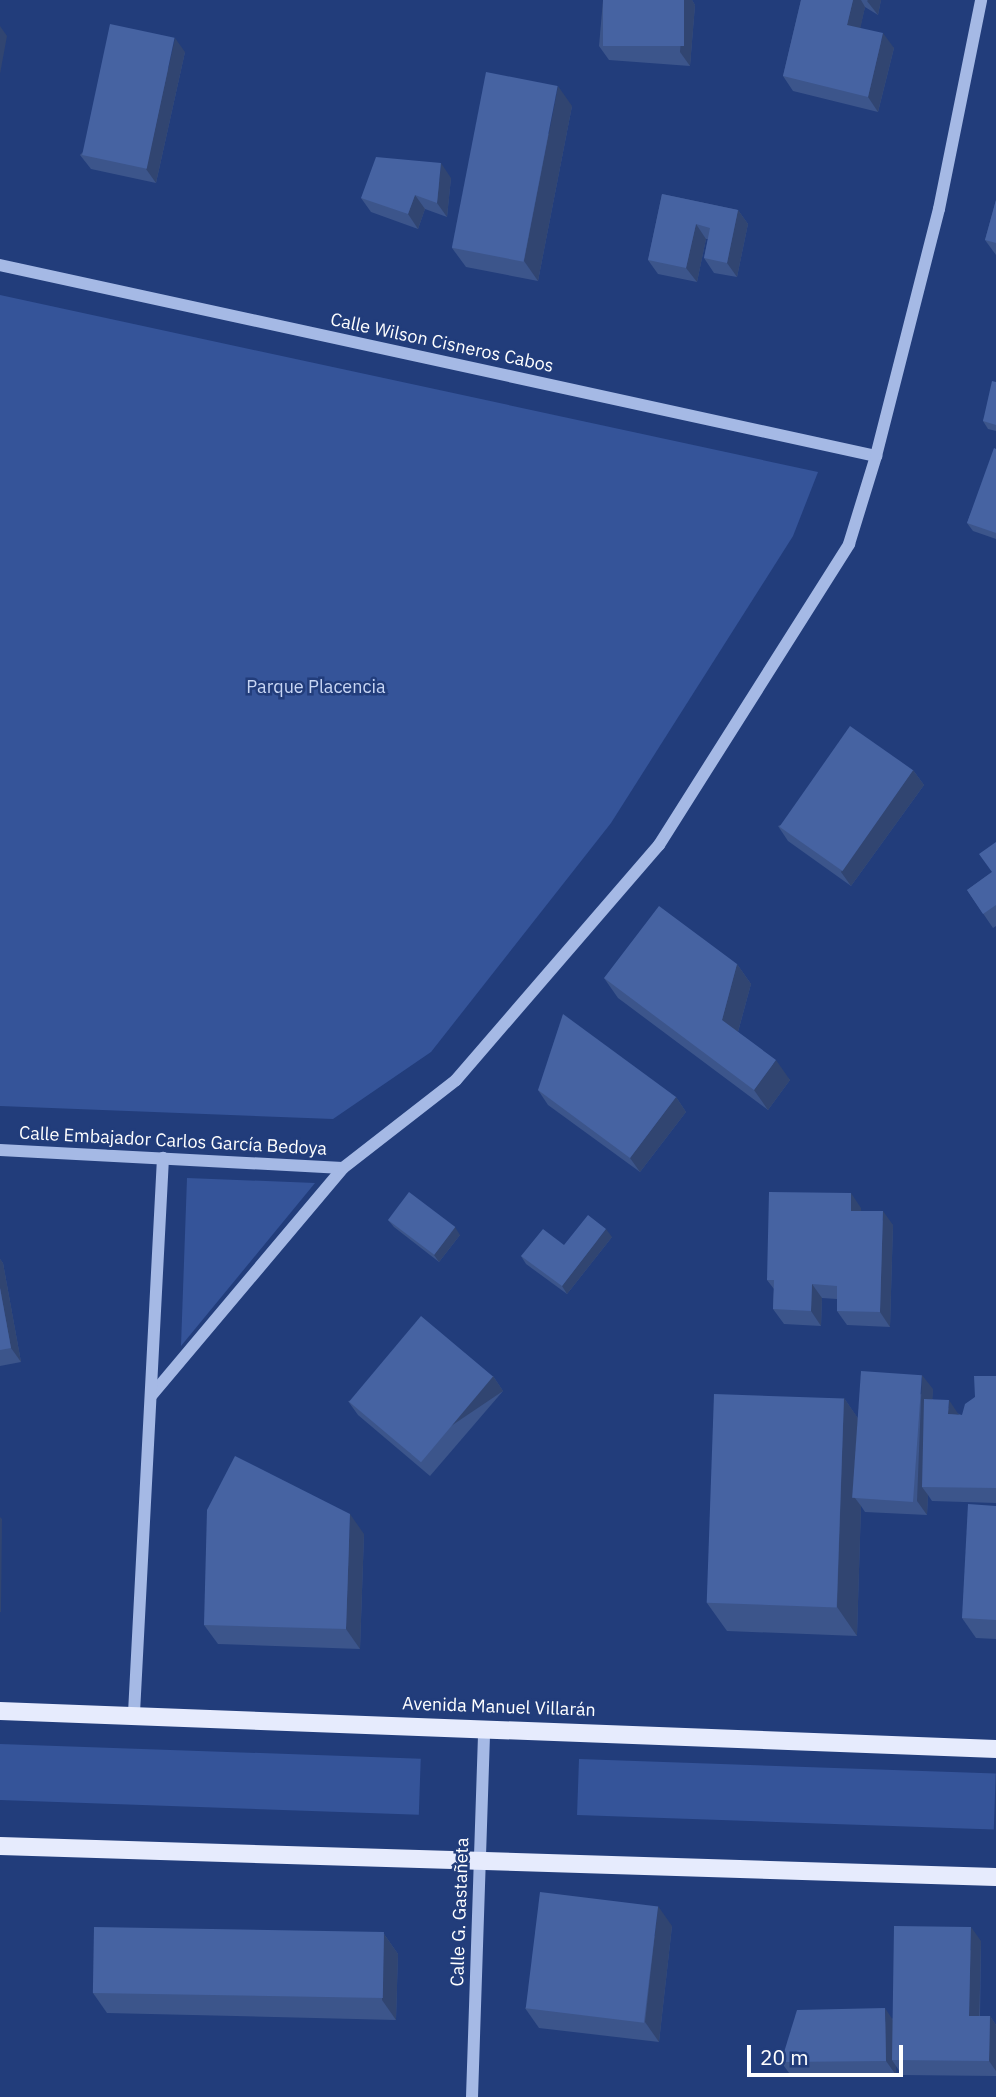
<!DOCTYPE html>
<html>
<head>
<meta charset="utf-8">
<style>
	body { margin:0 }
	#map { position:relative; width:996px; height:2097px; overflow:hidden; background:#223d7b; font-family:"IBM Plex Sans",sans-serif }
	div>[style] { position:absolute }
	.green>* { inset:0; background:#355499; transform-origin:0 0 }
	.minor>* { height:12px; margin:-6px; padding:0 6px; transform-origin:6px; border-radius:6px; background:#a5b9e5 }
	.major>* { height:18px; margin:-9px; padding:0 9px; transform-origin:9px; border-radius:9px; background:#e6ebfd }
	.wall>* { inset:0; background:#3c558b }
	.shaded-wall>* { inset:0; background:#314571; transform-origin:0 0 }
	.building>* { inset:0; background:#4663a2; transform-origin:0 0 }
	span { translate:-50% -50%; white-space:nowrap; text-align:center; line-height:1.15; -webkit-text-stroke:5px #223d7b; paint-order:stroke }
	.street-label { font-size:18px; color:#fff }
	.park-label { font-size:18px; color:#c8d6f4 }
	.scale { position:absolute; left:747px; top:2045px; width:156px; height:32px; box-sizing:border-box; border:4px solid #fff; border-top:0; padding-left:9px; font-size:21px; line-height:24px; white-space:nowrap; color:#fff; -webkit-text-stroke:5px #223d7b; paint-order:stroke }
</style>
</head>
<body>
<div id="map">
	<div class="green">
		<div style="clip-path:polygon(0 295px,818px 472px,793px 536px,611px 823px,431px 1052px,333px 1119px,0 1106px)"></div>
		<div style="clip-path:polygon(187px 1178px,315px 1183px,181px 1346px)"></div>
		<div style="left:0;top:1744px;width:421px;height:56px;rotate:2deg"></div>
		<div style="left:579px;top:1759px;width:417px;height:56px;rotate:2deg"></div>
	</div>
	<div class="minor">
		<div style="left:0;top:265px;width:897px;rotate:12.3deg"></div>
		<div style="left:0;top:1150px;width:343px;rotate:3deg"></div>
		<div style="left:151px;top:1396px;width:298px;rotate:-49.9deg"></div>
		<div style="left:343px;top:1168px;width:143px;rotate:-37.9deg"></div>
		<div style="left:456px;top:1080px;width:311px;rotate:-49.2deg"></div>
		<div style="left:659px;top:845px;width:356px;rotate:-57.7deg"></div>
		<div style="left:849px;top:544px;width:92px;rotate:-72.9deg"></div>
		<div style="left:876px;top:456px;width:255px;rotate:-75.7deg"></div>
		<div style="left:939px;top:209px;width:213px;rotate:-78.6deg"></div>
		<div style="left:134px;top:1713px;width:556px;rotate:-87.01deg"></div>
		<div style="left:472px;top:2097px;width:370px;rotate:-88.1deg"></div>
	</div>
	<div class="major">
		<div style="left:0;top:1711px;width:997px;rotate:2.18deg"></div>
		<div style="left:0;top:1846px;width:996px;rotate:1.78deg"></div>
	</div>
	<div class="wall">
		<div style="clip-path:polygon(603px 0,692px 0,695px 5px,690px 66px,609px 60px,599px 46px)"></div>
		<div style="clip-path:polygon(801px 0,881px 0,878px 15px,865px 7px,860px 28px,894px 48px,878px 112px,793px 91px,783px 76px)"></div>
		<div style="clip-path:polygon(185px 52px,156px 183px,91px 169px,80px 155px)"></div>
		<div style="clip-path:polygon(572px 106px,538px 281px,466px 267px,452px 248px)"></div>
		<div style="clip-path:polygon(451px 178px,447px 217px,425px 209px,418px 229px,371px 212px,361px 198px)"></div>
		<div style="clip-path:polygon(662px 194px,738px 210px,748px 224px,737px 277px,714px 273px,704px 258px,708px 239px,706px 239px,697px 282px,658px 274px,648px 260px)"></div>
		<div style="clip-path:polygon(996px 200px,996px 255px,985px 240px)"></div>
		<div style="clip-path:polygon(996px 382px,996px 431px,988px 429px,983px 421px)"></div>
		<div style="clip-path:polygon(996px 449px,996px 539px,973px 531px,967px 523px)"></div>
		<div style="clip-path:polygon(913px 770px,924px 785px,851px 886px,788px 841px,778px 826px)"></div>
		<div style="clip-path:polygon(996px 842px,996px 926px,993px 928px,967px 890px,992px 872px)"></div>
		<div style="clip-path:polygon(737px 964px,751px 984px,738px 1032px,790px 1080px,768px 1110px,618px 998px,604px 978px)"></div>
		<div style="clip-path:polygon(538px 1090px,676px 1097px,686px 1112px,640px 1172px,548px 1105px)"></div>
		<div style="clip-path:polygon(861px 1208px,861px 1211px,893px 1225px,890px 1327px,847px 1325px,837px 1311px,837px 1299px,822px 1298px,821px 1326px,784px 1324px,773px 1309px,774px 1289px,767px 1280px)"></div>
		<div style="clip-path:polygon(388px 1220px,460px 1235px,439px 1262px,394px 1227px)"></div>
		<div style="clip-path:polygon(612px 1237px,567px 1294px,526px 1264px,521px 1256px,564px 1245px)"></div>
		<div style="clip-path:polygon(0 1259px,3px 1263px,21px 1362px,0 1366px)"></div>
		<div style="clip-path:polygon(493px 1376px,503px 1391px,430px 1476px,358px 1415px,348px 1401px)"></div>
		<div style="clip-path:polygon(996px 1376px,996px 1503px,932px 1501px,928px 1495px,927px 1515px,865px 1512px,861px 1506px,857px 1636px,727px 1631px,707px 1603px,844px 1398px,859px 1420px,933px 1389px,932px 1399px,959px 1414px,962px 1415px,975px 1397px)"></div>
		<div style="clip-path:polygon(996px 1506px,996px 1639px,976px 1638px,962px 1618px)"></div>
		<div style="clip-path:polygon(364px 1534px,360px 1649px,218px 1644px,204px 1625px)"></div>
		<div style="clip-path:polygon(672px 1926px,659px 2042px,539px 2028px,525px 2008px)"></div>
		<div style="clip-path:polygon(384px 1934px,398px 1954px,396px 2020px,107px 2013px,93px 1993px)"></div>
		<div style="clip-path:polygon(981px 1941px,980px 2016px,990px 2016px,996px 2025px,996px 2076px,902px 2075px,896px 2066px,896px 2075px,792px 2077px,781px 2062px,892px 2019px)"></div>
	</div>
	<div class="shaded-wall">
		<div style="clip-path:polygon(684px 0,692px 0,695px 5px,690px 66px,680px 52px)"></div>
		<div style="clip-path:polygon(853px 0,861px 0,865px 7px,858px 39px,847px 25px)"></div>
		<div style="clip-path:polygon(868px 0,881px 0,878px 15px,867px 1px)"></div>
		<div style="clip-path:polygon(0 26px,7px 36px,0 74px)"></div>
		<div style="clip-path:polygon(883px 33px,894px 48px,878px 112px,868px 97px)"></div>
		<div style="clip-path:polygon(175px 38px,185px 52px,156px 183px,146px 169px)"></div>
		<div style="clip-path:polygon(558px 86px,572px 106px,538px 281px,524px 261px)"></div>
		<div style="clip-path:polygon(441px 163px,451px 178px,447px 217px,437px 203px)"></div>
		<div style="clip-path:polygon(415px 195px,425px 209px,418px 229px,408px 214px)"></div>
		<div style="clip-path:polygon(738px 210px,748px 224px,737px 277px,727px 263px)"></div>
		<div style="clip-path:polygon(696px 224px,706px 239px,697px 282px,686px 268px)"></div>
		<div style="clip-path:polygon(913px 770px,924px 785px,851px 886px,841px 872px)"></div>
		<div style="clip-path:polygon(737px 964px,751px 984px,736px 1039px,722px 1020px)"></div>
		<div style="clip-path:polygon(776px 1060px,790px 1080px,768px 1110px,754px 1090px)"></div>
		<div style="clip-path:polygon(676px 1097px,686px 1112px,640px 1172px,630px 1158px)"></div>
		<div style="clip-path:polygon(851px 1193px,861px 1208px,862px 1225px,851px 1211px)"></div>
		<div style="clip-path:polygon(883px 1211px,893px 1225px,890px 1327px,880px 1312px)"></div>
		<div style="clip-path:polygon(455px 1227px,460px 1235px,439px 1262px,434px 1255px)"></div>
		<div style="clip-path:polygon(606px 1229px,612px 1237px,567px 1294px,562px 1286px)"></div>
		<div style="clip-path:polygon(0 1259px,3px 1263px,21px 1362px,11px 1348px,0 1288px)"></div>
		<div style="clip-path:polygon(812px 1284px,822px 1298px,821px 1326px,811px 1311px)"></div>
		<div style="clip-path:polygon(922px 1375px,933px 1389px,928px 1487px,922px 1487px,928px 1495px,927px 1515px,917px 1501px)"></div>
		<div style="left:493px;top:1376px;width:18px;height:112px;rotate:56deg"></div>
		<div style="clip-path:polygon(844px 1398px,864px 1427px,855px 1498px,861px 1506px,857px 1636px,837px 1607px)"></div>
		<div style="clip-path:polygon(949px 1400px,959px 1415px,948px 1414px)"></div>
		<div style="clip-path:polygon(350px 1514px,364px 1534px,360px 1649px,346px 1629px)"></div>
		<div style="clip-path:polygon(0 1517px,2px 1519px,1px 1612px,0 1612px)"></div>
		<div style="clip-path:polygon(658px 1906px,672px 1926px,659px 2042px,645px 2022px)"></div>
		<div style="clip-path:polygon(971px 1927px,981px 1941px,979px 2031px,969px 2016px)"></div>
		<div style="clip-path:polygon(384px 1934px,398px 1954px,396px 2020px,382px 2000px)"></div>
		<div style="clip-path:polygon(885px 2008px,895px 2023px,892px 2060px,896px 2066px,896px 2075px,886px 2061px)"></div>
		<div style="clip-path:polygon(990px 2016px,996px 2025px,996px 2071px,989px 2061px)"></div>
	</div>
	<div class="building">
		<div style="left:603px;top:0;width:81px;height:46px"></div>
		<div style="clip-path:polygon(801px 0,853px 0,847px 25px,883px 33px,868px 97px,783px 76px)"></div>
		<div style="left:110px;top:24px;width:66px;height:134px;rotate:12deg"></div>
		<div style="left:486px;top:72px;width:73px;height:179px;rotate:11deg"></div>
		<div style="clip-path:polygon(376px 157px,441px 163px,437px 203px,415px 195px,408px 214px,361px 198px)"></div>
		<div style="clip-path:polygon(662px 194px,738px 210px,727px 263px,704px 258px,710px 228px,696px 224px,686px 268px,648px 260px)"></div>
		<div style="clip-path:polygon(996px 200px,996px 243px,985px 240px)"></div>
		<div style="clip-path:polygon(992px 381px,996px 382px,996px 425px,983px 421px)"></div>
		<div style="clip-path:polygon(994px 448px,996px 449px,996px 533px,967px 523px)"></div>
		<div style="left:850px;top:726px;width:77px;height:123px;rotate:35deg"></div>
		<div style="clip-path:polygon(996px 842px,996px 905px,983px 914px,967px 890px,992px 872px,979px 854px)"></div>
		<div style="clip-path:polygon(659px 906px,737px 964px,722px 1020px,776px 1060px,754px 1090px,604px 978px)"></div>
		<div style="clip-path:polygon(563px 1014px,676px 1097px,630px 1158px,538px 1090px)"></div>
		<div style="left:409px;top:1192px;width:58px;height:35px;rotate:37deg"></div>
		<div style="clip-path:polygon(769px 1192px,851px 1193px,851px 1211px,883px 1211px,880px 1312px,837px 1311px,837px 1286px,812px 1284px,811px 1311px,773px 1309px,774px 1280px,767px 1280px)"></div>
		<div style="clip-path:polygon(588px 1215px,606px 1229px,562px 1286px,521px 1256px,543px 1229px,564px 1245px)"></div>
		<div style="clip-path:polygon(0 1288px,11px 1348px,0 1350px)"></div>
		<div style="left:421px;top:1316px;width:94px;height:112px;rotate:40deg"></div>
		<div style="left:861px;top:1371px;width:61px;height:127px;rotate:4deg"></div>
		<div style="clip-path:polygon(974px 1376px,996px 1376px,996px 1488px,922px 1487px,924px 1399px,949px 1400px,948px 1414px,962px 1415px,965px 1404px,975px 1397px)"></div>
		<div style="left:714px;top:1394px;width:130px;height:209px;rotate:2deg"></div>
		<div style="clip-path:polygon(235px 1456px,350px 1514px,346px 1629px,204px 1625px,207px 1510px)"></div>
		<div style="clip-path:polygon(968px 1504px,996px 1506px,996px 1620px,962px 1618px)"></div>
		<div style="left:540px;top:1892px;width:119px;height:117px;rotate:7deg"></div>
		<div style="clip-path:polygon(894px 1926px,971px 1927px,969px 2016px,990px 2016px,989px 2061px,892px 2060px)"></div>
		<div style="left:94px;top:1927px;width:290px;height:66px;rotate:1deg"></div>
		<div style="clip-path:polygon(885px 2008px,886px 2061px,781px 2062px,797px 2010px)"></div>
	</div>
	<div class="street-label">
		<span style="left:442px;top:343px;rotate:12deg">Calle Wilson Cisneros Cabos</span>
		<span style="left:173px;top:1141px;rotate:3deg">Calle Embajador Carlos García Bedoya</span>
		<span style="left:499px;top:1707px;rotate:2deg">Avenida Manuel Villarán</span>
		<span style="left:460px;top:1912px;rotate:-88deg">Calle G. Gastañeta</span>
	</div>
	<div class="park-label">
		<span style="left:316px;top:687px">Parque Placencia</span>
	</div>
	<div class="scale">20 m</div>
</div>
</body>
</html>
